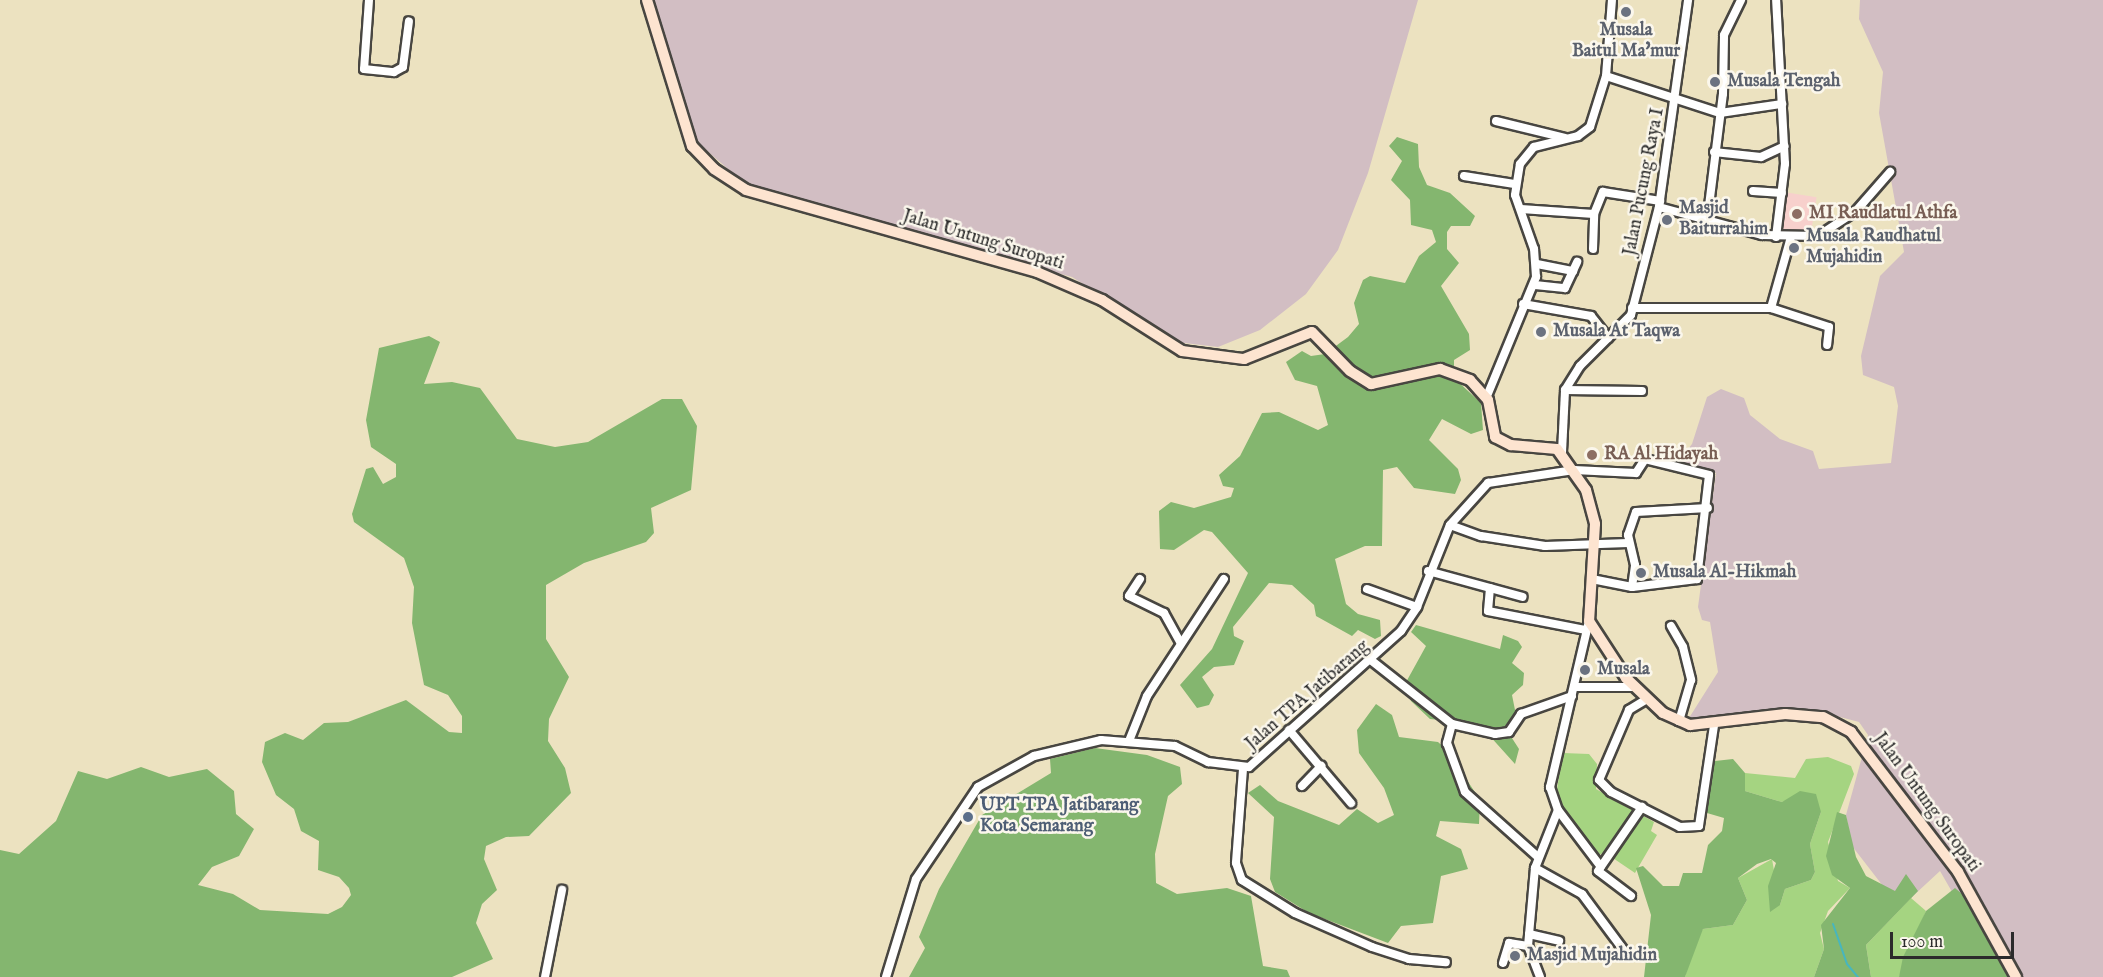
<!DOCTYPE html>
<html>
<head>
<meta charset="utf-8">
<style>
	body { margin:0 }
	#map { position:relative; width:2103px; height:977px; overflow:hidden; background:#ece2c0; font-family:"IM FELL English",serif }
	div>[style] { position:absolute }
	.built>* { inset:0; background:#f7d0cc; transform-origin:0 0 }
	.industrial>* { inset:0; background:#d2bec3 }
	.green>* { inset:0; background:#a5d481 }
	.forest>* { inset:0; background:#84b66f }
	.stream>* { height:2px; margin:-1px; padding:0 1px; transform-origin:1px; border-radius:1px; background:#47b6be }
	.roads { filter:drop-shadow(2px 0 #484641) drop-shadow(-2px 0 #484641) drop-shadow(0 2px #484641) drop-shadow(0 -2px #484641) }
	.minor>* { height:8px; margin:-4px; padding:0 4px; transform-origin:4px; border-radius:4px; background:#fff }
	.secondary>* { height:10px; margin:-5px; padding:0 5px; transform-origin:5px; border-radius:5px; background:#fde4d0 }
	.dots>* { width:16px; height:16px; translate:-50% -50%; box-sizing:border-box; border:3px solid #fbf7ec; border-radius:50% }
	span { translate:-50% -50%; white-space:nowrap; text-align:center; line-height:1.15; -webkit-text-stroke:5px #fbf7ec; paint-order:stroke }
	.worship-label { font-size:18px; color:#5b616d; font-weight:700 }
	.left { translate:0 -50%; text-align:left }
	.street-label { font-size:18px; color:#2b2b2b }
	.education-label { font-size:18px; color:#785e54; font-weight:700 }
	.service-label { font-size:18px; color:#4e5e75; font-weight:700 }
	.scale { position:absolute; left:1890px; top:932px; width:124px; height:27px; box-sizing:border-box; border:3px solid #2b2b2b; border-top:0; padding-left:8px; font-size:18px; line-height:21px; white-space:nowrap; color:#2b2b2b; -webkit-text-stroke:4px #fbf7ec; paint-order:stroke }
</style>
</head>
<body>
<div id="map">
	<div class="built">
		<div style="left:1784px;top:192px;width:33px;height:40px;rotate:9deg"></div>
	</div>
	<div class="industrial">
		<div style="clip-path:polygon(648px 0,1418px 0,1368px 173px,1338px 250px,1306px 294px,1260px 330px,1218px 347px,1176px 342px,1072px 277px,851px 218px,743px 182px,698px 143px,682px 115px)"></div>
		<div style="clip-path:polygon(1860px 0,2103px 0,2103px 977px,2001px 977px,1940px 871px,1900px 908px,1852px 846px,1846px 815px,1868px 735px,1859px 722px,1825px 713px,1709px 723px,1689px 718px,1718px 672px,1710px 622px,1702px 620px,1698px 607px,1716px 473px,1677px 463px,1692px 444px,1707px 397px,1721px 389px,1744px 398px,1750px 415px,1780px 439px,1813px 451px,1819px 469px,1891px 463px,1898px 406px,1894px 387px,1863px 375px,1861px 356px,1880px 276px,1904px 252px,1879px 113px,1883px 72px,1859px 19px)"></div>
	</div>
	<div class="green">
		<div style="clip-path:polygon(1563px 753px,1589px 754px,1597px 764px,1596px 789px,1654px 822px,1651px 831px,1657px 835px,1635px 873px,1604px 852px,1598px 856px,1562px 808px,1556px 795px)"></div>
		<div style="clip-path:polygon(1828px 757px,1851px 766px,1854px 774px,1828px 842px,1838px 881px,1850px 888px,1828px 911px,1820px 933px,1824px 949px,1814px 977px,1685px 977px,1694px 942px,1703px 929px,1733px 925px,1747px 900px,1738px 878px,1772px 859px,1780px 905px,1785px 889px,1811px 880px,1815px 872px,1810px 844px,1821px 812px,1794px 799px,1782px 802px,1745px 791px,1745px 773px,1795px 778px,1806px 759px)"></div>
		<div style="clip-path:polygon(1911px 898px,1926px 911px,1899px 977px,1871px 977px,1866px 945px)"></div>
	</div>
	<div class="forest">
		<div style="clip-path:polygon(1397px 137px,1418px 144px,1419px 167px,1427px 185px,1450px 193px,1475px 216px,1470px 226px,1451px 226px,1447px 232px,1447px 249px,1459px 263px,1441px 286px,1469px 334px,1470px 350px,1454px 360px,1454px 378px,1481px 403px,1483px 430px,1471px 434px,1442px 419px,1429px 440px,1458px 469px,1461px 480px,1455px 494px,1414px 488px,1397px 467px,1383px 470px,1382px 546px,1365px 546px,1335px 559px,1346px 604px,1358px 614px,1380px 620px,1381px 636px,1375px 639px,1358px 630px,1352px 636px,1316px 616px,1314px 605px,1292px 585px,1269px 583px,1233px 627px,1234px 636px,1244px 641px,1234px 665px,1214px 667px,1202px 677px,1214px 695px,1209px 705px,1197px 708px,1180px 685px,1212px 649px,1248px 573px,1212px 532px,1204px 530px,1174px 550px,1160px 549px,1159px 511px,1171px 502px,1194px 508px,1231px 497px,1234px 488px,1223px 486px,1219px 475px,1240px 456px,1262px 413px,1279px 412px,1318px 430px,1328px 425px,1317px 386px,1295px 380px,1286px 362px,1302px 351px,1311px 356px,1325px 354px,1348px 337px,1359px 324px,1354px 303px,1363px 280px,1370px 276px,1405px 283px,1419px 256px,1436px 242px,1432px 230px,1411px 225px,1410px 200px,1391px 180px,1402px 161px,1389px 146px)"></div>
		<div style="clip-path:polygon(429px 336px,440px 342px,424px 384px,452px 382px,480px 388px,517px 439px,555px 447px,588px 442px,662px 399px,682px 399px,697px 426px,691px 490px,651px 508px,654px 533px,646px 542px,584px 563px,546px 585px,546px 639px,569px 677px,549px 719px,548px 741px,565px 768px,571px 793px,529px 836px,506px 837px,486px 846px,484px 859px,497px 890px,482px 904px,476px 923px,493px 959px,452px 977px,0 977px,0 850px,19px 854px,56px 821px,78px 771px,107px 779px,141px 767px,169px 777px,207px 769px,234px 791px,236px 814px,254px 829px,239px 856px,212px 867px,198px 885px,233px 894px,260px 910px,328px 914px,342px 907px,351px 895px,349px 888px,339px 877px,318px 870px,319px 841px,301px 831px,294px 809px,276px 795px,262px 762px,265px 742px,285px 733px,303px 740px,324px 723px,348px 722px,406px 700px,449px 732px,462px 733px,462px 716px,448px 695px,424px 685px,412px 623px,414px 587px,404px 558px,354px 522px,352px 514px,366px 469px,373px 467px,383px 484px,396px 477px,396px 464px,371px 447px,366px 420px,379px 348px)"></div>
		<div style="clip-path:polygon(1416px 625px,1500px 649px,1503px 635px,1518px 641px,1522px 647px,1512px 663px,1524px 673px,1523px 685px,1512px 695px,1516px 715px,1510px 735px,1519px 749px,1515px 764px,1479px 724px,1430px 719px,1411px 701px,1405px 684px,1426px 646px,1411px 632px)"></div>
		<div style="clip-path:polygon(1376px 704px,1392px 715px,1399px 737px,1438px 742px,1448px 751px,1480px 800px,1479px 824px,1440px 821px,1436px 836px,1461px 849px,1468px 869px,1441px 876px,1433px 923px,1401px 926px,1388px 943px,1309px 913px,1275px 892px,1270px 879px,1274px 817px,1248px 793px,1260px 785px,1278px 801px,1339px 825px,1357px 809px,1378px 823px,1394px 815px,1384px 788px,1359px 753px,1357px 730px)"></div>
		<div style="clip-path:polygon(1095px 748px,1147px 755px,1180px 767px,1182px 784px,1168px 796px,1155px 854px,1156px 883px,1177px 894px,1227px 888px,1251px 896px,1263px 966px,1287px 970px,1290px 977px,909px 977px,925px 948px,919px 937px,939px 889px,982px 815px,1051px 773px,1050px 759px)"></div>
		<div style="clip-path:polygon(1733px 759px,1745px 773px,1745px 791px,1782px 802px,1800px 791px,1816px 794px,1821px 812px,1810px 844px,1815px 872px,1811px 880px,1785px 889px,1780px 905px,1770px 912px,1768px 886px,1776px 863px,1771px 859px,1757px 864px,1738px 878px,1747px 900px,1733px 925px,1703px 929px,1685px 977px,1644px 977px,1651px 915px,1636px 868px,1643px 866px,1663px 886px,1679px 886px,1683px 873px,1702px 873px,1708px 845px,1722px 831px,1724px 818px,1707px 813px,1708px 783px,1715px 761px)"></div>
		<div style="clip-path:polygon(1837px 812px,1846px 815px,1856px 857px,1866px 876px,1895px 891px,1906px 874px,1918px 891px,1866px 945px,1871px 977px,1814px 977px,1824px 949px,1821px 925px,1850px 888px,1832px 875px,1826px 856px)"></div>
		<div style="clip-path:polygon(1955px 888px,1968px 899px,2009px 977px,1899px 977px,1903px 957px,1926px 911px)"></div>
	</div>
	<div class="stream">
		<div style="left:1833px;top:924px;width:42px;rotate:70.7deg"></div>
		<div style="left:1847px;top:964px;width:17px;rotate:50deg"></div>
	</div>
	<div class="roads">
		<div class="minor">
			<div style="left:369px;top:0;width:69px;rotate:94.1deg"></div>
			<div style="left:364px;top:69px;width:30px;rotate:6deg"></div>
			<div style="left:394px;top:72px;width:10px;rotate:-29deg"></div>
			<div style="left:403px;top:67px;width:46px;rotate:-82.6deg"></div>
			<div style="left:1606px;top:76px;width:120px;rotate:18deg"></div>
			<div style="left:1720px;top:113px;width:63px;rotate:-8.3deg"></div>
			<div style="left:1496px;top:121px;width:71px;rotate:13.8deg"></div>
			<div style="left:1714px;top:152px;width:47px;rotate:6.1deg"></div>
			<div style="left:1761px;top:157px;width:26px;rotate:-25deg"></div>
			<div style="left:1464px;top:176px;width:51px;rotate:9.1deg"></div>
			<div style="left:1753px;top:191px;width:29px;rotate:4deg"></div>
			<div style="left:1659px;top:207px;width:107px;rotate:15.2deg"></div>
			<div style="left:1762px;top:235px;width:56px;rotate:1deg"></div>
			<div style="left:1818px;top:236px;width:45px;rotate:-33.3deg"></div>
			<div style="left:1856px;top:211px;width:52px;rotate:-48.9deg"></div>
			<div style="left:1521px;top:209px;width:73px;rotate:3.9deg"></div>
			<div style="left:1594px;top:214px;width:24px;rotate:-68deg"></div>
			<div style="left:1603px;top:192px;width:58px;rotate:9deg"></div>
			<div style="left:1707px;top:222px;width:129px;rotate:-82.9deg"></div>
			<div style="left:1723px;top:94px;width:59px;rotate:-89deg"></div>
			<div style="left:1724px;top:35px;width:39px;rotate:-64deg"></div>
			<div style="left:1776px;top:237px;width:74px;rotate:-83deg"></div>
			<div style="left:1785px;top:164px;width:164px;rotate:-93.1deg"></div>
			<div style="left:1593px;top:249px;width:35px;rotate:-88deg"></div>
			<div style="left:1537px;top:264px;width:37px;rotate:11deg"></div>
			<div style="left:1535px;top:285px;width:30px;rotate:6deg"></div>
			<div style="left:1565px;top:288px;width:29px;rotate:-65deg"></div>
			<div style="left:1523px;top:304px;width:69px;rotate:10deg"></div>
			<div style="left:1591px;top:316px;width:28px;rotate:52deg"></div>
			<div style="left:1632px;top:308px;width:139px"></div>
			<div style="left:1771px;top:308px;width:61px;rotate:18.1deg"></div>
			<div style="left:1829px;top:327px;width:18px;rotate:96deg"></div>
			<div style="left:1771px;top:308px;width:74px;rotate:-74.3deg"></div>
			<div style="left:1565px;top:390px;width:77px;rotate:0.7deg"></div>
			<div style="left:1487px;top:396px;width:129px;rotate:-67.6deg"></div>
			<div style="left:1536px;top:277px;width:28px;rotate:-94deg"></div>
			<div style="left:1534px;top:249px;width:57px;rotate:-109.4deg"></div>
			<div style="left:1515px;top:195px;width:31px;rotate:-81deg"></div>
			<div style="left:1520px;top:164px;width:22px;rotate:-51deg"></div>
			<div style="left:1534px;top:147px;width:45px;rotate:-14deg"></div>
			<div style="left:1578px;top:136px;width:15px;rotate:-37deg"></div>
			<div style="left:1590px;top:127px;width:53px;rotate:-72.6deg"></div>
			<div style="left:1606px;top:76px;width:76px;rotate:-85.5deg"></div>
			<div style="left:1562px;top:452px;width:62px;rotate:-87.2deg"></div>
			<div style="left:1565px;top:390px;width:28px;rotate:-58deg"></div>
			<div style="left:1580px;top:366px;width:72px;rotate:-45deg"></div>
			<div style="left:1631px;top:315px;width:112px;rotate:-75.5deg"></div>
			<div style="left:1659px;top:207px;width:209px;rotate:-82deg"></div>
			<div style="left:1450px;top:525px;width:33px;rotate:20deg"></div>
			<div style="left:1481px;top:536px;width:65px;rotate:8.9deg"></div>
			<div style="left:1545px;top:546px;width:83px;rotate:-2.1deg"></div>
			<div style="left:1428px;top:571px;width:98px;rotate:15.3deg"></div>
			<div style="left:1140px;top:579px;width:20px;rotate:123deg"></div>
			<div style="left:1129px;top:596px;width:39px;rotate:26deg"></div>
			<div style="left:1164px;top:613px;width:33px;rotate:61deg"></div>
			<div style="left:1632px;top:587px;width:22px;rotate:-82deg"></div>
			<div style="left:1635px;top:565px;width:31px;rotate:-103deg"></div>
			<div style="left:1628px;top:535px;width:24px;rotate:-71deg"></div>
			<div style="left:1636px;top:512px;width:72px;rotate:-3.2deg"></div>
			<div style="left:1490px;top:588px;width:23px;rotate:95deg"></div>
			<div style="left:1488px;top:611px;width:100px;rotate:11deg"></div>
			<div style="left:1367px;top:589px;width:53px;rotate:19.8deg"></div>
			<div style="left:1589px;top:621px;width:171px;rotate:103.2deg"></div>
			<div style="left:1550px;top:787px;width:24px;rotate:71deg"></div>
			<div style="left:1558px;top:810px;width:71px;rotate:53deg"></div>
			<div style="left:1671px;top:626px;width:24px;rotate:60deg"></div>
			<div style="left:1683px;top:647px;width:34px;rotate:76deg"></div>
			<div style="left:1691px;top:680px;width:43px;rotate:106.3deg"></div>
			<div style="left:1372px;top:661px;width:102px;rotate:38.2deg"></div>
			<div style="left:1452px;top:724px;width:44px;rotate:13.1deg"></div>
			<div style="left:1495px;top:734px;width:14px;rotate:-8deg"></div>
			<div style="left:1509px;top:732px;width:22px;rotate:-56deg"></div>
			<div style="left:1521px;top:714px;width:54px;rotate:-19.4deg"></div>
			<div style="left:1574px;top:687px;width:60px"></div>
			<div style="left:1647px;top:699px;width:21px;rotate:149deg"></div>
			<div style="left:1629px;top:710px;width:76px;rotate:113.2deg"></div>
			<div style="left:1599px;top:780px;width:17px;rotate:45deg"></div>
			<div style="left:1611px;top:792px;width:77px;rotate:26.9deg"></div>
			<div style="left:1680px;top:827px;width:19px;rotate:-3deg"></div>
			<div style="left:1699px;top:826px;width:101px;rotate:-81.5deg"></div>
			<div style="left:1452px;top:724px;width:20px;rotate:105deg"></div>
			<div style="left:1447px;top:743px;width:52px;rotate:69.8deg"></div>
			<div style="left:1465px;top:792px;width:98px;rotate:41.7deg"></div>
			<div style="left:1289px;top:730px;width:96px;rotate:49.7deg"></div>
			<div style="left:1129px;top:741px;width:48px;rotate:-68.2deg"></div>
			<div style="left:1147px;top:696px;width:140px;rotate:-56.7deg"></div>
			<div style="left:1243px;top:769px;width:94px;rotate:94.3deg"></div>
			<div style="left:1236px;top:863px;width:18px;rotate:71deg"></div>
			<div style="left:1242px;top:880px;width:62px;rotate:31.9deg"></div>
			<div style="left:1295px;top:913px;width:84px;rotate:23.8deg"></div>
			<div style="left:1372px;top:947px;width:39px;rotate:18deg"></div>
			<div style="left:1409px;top:959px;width:37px;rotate:5deg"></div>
			<div style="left:1302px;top:786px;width:28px;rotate:-46deg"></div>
			<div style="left:1535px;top:868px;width:54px;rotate:29deg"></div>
			<div style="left:1582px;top:894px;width:72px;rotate:53.4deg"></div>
			<div style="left:1631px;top:896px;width:41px;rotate:-142.9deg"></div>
			<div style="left:1598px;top:871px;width:78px;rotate:-55.5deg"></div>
			<div style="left:1529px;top:934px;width:31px;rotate:13deg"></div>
			<div style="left:1503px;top:963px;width:21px;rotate:-73deg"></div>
			<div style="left:1509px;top:943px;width:19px;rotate:9deg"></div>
			<div style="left:545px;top:977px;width:89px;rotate:-78.9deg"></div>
			<div style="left:886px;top:977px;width:102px;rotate:-73deg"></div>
			<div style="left:916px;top:879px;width:111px;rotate:-56deg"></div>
			<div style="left:978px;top:787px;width:64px;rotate:-29deg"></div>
			<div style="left:1034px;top:756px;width:69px;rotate:-13.4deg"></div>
			<div style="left:1101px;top:740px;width:74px;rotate:4.6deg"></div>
			<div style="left:1175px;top:746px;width:37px;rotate:26deg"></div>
			<div style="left:1208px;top:762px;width:41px;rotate:7deg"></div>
			<div style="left:1249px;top:767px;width:204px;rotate:-41.8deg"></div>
			<div style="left:1401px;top:631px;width:29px;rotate:-56deg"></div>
			<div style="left:1417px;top:607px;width:88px;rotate:-68.1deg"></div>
			<div style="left:1450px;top:525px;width:57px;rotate:-47.9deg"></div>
			<div style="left:1488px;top:483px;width:87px;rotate:-8.6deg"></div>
			<div style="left:1574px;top:470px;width:62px;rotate:2.8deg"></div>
			<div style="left:1636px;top:473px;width:17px;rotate:-57deg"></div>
			<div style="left:1645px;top:459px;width:66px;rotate:14deg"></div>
			<div style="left:1709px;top:475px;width:105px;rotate:96.6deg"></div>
			<div style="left:1697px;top:579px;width:65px;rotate:173deg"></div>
			<div style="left:1632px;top:587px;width:41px;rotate:-168.7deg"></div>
			<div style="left:1540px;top:977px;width:33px;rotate:-111deg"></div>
			<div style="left:1528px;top:946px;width:78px;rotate:-84.9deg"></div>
			<div style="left:1535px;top:868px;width:62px;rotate:-68.4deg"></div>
		</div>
		<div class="secondary">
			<div style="left:647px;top:0;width:153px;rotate:72.9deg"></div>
			<div style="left:692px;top:146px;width:32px;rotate:46deg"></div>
			<div style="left:714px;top:169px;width:38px;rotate:33deg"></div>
			<div style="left:746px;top:190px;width:302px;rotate:15.7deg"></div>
			<div style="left:1037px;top:272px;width:71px;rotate:23.3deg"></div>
			<div style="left:1102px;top:300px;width:95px;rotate:32.5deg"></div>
			<div style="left:1182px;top:351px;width:63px;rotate:7.4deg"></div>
			<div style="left:1244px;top:359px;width:73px;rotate:-21.7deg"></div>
			<div style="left:1312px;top:332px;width:54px;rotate:45.7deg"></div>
			<div style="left:1350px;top:371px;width:25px;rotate:32deg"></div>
			<div style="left:1371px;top:384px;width:71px;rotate:-12.3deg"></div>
			<div style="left:1440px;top:369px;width:32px;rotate:20deg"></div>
			<div style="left:1470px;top:380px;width:27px;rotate:48deg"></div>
			<div style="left:1488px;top:400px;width:38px;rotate:79deg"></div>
			<div style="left:1495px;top:437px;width:18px;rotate:27deg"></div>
			<div style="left:1511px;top:445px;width:46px;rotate:5deg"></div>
			<div style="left:1557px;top:449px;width:50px;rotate:54.7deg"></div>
			<div style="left:1586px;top:490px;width:35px;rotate:75deg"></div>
			<div style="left:1595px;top:524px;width:97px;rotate:93.5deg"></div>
			<div style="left:1589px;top:621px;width:68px;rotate:57deg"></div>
			<div style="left:1626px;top:678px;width:51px;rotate:43.4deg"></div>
			<div style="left:1663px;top:713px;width:30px;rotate:24deg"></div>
			<div style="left:1690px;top:725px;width:96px;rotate:-6.6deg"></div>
			<div style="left:1785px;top:714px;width:38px;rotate:5deg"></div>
			<div style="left:1823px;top:717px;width:32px;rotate:28deg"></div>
			<div style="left:1851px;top:732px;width:176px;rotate:52.6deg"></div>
			<div style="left:1958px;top:872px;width:120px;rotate:61.1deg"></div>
		</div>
	</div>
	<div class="dots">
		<div style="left:1626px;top:12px;background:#6b7280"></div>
		<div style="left:1715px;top:82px;background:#6b7280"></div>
		<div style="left:1797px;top:214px;background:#8d6e63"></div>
		<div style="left:1667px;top:220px;background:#6b7280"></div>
		<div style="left:1794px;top:248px;background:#6b7280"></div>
		<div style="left:1541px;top:332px;background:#6b7280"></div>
		<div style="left:1592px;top:455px;background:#8d6e63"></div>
		<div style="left:1641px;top:573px;background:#6b7280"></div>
		<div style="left:1585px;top:670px;background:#6b7280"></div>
		<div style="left:968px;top:817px;background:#5c6f8a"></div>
		<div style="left:1515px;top:956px;background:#6b7280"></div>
	</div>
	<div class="worship-label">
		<span style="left:1626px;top:42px">Musala<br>Baitul Ma'mur</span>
		<span class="left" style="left:1727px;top:82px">Musala Tengah</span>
		<span class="left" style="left:1679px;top:220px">Masjid<br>Baiturrahim</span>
		<span class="left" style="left:1806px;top:248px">Musala Raudhatul<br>Mujahidin</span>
		<span class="left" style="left:1553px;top:332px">Musala At Taqwa</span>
		<span class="left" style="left:1653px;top:573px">Musala Al-Hikmah</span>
		<span class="left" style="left:1597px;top:670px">Musala</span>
		<span class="left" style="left:1527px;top:956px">Masjid Mujahidin</span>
	</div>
	<div class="street-label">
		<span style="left:1645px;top:182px;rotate:-79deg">Jalan Pucung Raya I</span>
		<span style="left:983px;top:241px;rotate:17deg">Jalan Untung Suropati</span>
		<span style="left:1308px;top:696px;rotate:-41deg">Jalan TPA Jatibarang</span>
		<span style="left:1926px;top:803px;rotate:54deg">Jalan Untung Suropati</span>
	</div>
	<div class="education-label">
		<span class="left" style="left:1809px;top:214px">MI Raudlatul Athfa</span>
		<span class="left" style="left:1604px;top:455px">RA Al Hidayah</span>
	</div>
	<div class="service-label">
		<span class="left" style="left:980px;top:817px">UPT TPA Jatibarang<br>Kota Semarang</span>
	</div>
	<div class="scale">100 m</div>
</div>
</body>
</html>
